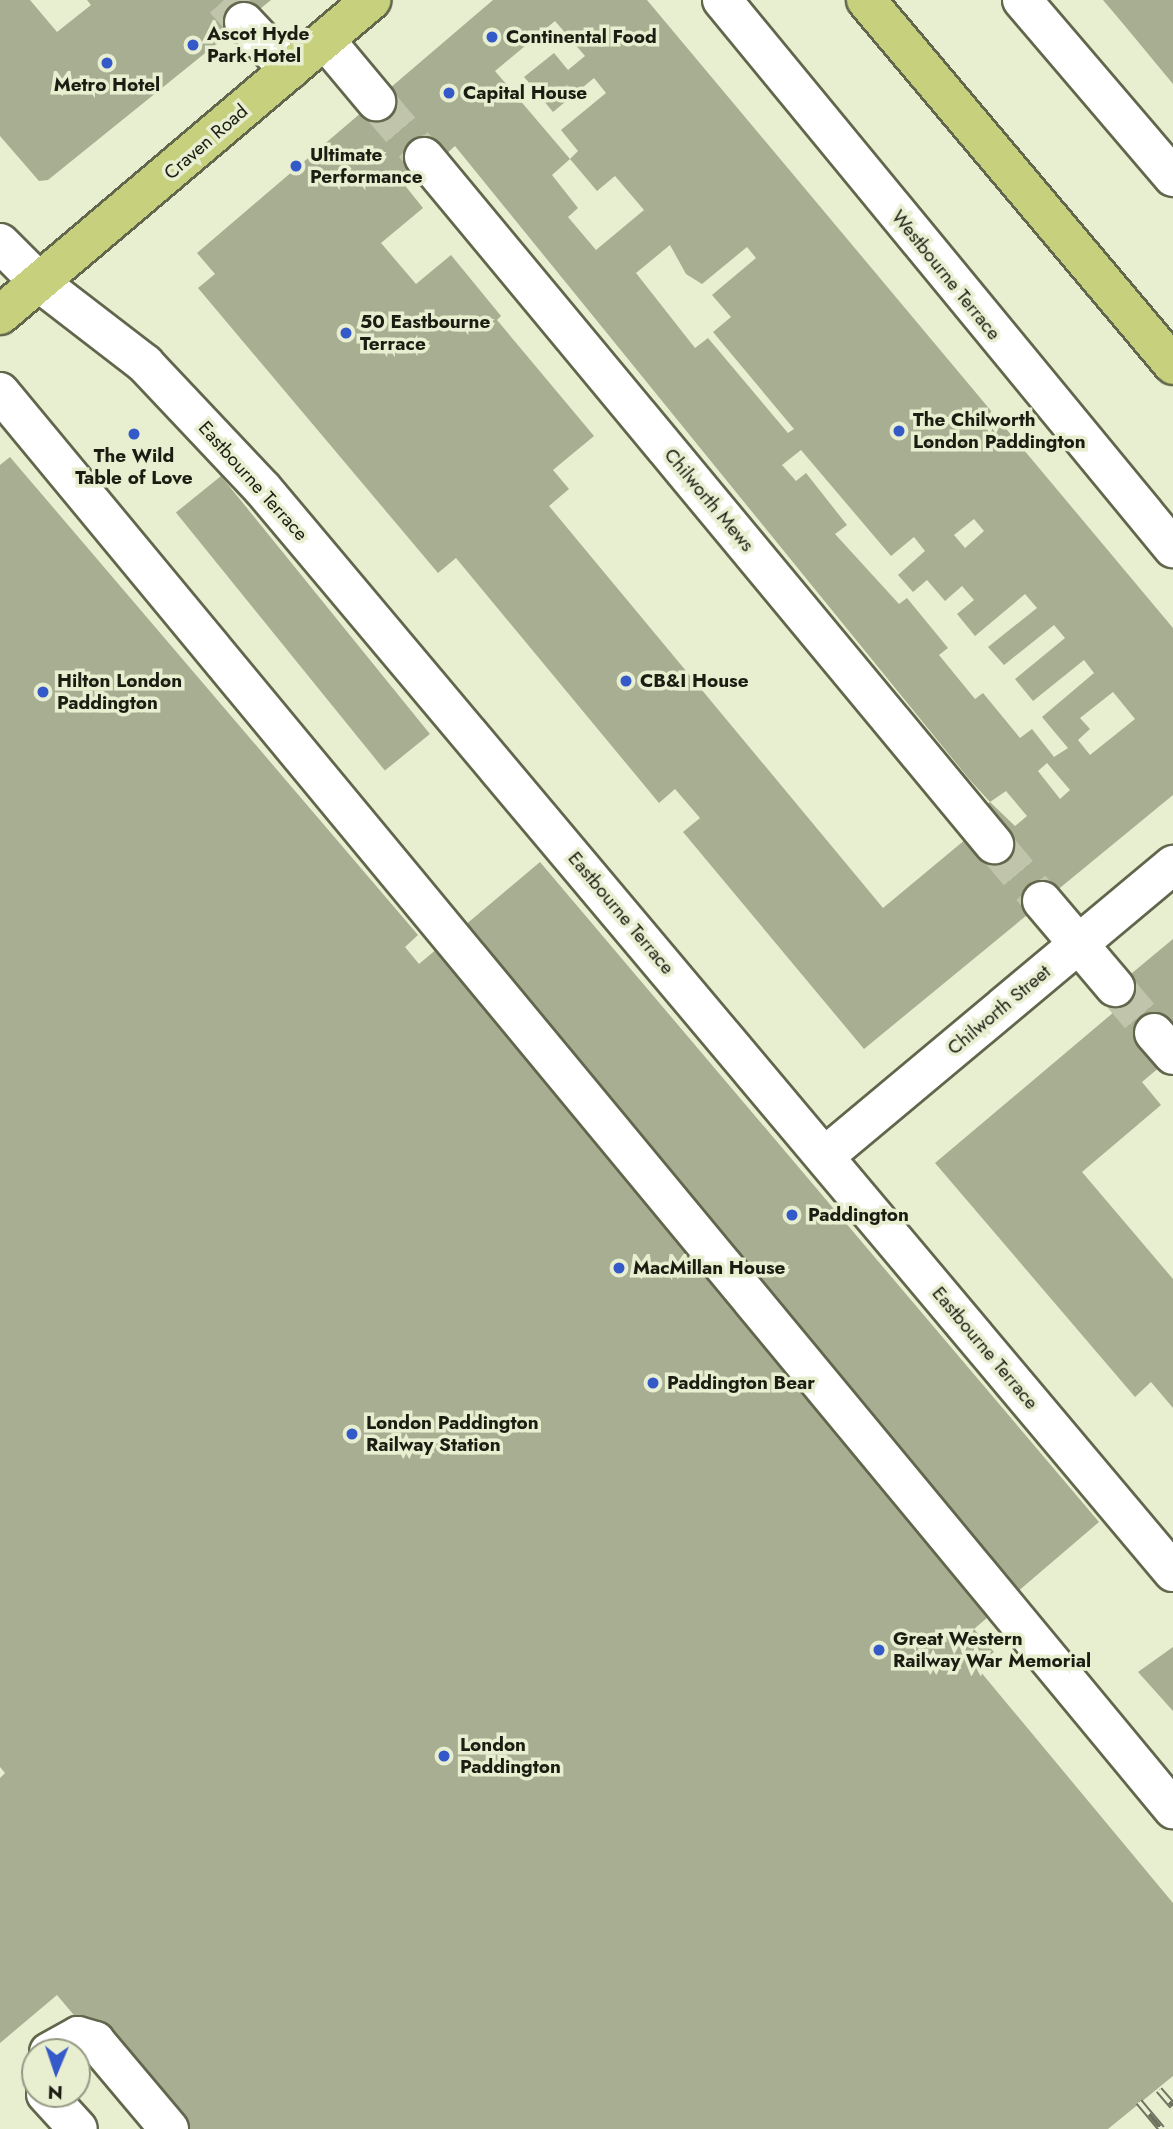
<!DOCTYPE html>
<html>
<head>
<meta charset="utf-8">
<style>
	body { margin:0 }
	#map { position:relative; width:1173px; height:2129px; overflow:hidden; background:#e8eed0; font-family:Jost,sans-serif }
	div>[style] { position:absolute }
	.building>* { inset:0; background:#a8ae92; transform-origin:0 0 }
	.minor-tunnel>* { height:38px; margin-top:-19px; transform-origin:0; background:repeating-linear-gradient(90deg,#bfc4aa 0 38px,transparent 0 57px) }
	.roads { filter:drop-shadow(2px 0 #62664c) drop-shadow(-2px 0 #62664c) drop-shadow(0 2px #62664c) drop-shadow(0 -2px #62664c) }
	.minor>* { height:38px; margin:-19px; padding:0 19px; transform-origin:19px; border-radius:19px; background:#fff }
	.major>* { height:38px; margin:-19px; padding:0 19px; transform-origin:19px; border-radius:19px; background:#c7d07d }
	.rail>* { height:8px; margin-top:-4px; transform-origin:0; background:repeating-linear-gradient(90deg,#e8eed0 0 16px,#6d715e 0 32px); box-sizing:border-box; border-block:2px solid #6d715e }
	.dots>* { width:19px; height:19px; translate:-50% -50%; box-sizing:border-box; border:4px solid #e8eed0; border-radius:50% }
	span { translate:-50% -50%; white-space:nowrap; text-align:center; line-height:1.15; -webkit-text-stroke:7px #e8eed0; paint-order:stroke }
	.poi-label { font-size:19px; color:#1b1d12; font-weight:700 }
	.left { translate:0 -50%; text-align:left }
	.street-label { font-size:19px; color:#1b1d12 }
	.north { position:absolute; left:21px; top:2038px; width:70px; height:70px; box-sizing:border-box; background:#e8eed0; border:2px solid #969a84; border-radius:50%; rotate:182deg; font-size:19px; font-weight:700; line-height:28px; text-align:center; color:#1b1d12 }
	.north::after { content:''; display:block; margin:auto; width:24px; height:32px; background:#3459c9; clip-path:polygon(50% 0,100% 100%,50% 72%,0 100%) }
</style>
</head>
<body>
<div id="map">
	<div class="building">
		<div style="clip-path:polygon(0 0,30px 0,57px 32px,91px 5px,87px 0,271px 0,48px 180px,39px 181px,0 136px)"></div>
		<div style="clip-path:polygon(evenodd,493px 0,647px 0,1173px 628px,1173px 795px,864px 1049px,683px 832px,700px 818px,675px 789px,659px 803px,456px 558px,438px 573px,198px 288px,215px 274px,197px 253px,493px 0,555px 21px,585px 56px,568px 70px,554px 53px,524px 77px,553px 112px,594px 78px,606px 93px,561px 130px,578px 151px,570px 159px,597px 191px,615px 176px,644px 210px,596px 250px,568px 217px,578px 208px,552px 175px,570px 159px,495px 71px,555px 21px,493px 0,426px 134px,445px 155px,455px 146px,969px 779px,990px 802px,1006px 791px,1027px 816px,1015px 826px,990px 802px,981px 810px,972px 834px,883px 908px,549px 506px,569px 489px,553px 470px,594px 436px,497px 320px,501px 316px,451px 255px,416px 284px,381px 243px,423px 208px,399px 178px,432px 149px,421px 138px,426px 134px,493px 0,670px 245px,686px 274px,702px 284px,747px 247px,756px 258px,712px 295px,731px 317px,713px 332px,794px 429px,788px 433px,708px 338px,695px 348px,636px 273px,670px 245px,493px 0,801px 450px,891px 556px,914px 537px,925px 551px,898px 575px,913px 592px,927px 580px,945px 601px,962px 586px,974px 600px,957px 614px,975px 636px,1025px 594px,1037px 608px,988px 647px,1004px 665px,1054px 625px,1065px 638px,1015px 679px,1033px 701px,1084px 660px,1094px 673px,1042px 717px,1068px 748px,1054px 757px,1032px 729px,1020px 738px,983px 693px,975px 699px,939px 655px,948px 648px,907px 598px,899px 604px,835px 534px,847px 525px,806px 473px,796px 481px,782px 465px,801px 450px,493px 0,974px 519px,984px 531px,965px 548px,954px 535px,974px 519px,493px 0,1113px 692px,1135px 719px,1090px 755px,1078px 740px,1090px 729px,1080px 718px,1113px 692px,493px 0,1047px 763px,1070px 790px,1060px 799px,1038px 771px,1047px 763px)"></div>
		<div style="clip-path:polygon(1103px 0,1173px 0,1173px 84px,1125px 26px)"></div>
		<div style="clip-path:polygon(10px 457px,418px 935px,405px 947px,419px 964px,540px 862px,1099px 1522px,974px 1629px,994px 1652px,975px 1665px,1173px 1903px,1173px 2076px,1108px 2129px,170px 2129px,57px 1995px,0 2043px,0 1778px,5px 1773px,0 1767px,0 465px)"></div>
		<div style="left:221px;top:476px;width:332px;height:58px;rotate:51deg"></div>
		<div style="clip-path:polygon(1173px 939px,1173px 1028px,1161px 1066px,1142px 1082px,1161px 1105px,1082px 1172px,1173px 1279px,1173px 1408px,1151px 1382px,1135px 1397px,935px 1163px,1114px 1012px,1102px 998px)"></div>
		<div style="clip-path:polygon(1173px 1647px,1173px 1711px,1138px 1672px)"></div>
	</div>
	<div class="minor-tunnel">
		<div style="left:224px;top:0;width:30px;rotate:48deg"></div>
		<div style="left:376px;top:101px;width:74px;rotate:49.4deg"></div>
		<div style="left:994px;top:844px;width:75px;rotate:49.9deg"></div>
		<div style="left:1115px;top:987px;width:60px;rotate:49.7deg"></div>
	</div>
	<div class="roads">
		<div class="minor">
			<div style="left:722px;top:0;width:710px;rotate:50.55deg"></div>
			<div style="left:1022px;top:0;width:233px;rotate:49.5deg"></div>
			<div style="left:244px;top:22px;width:66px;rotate:46.8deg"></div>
			<div style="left:325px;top:40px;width:80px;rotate:50.1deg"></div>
			<div style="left:424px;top:157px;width:893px;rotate:50.32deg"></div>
			<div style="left:0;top:243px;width:57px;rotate:45deg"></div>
			<div style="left:40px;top:283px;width:133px;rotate:37.6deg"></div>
			<div style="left:145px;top:364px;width:170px;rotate:46.7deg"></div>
			<div style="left:262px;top:488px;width:1416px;rotate:49.96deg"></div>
			<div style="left:0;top:392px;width:1840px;rotate:50.38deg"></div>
			<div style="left:1042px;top:901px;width:113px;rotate:49.7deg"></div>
			<div style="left:1154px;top:1033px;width:29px;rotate:49deg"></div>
			<div style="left:825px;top:1156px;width:454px;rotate:-39.9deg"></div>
			<div style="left:49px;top:2052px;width:33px;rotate:-29deg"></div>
			<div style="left:78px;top:2036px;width:18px;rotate:16deg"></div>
			<div style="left:95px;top:2041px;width:115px;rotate:49.9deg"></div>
			<div style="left:46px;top:2094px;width:47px;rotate:47.6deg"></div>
		</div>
		<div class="major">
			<div style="left:866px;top:0;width:477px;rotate:49.9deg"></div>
			<div style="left:0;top:315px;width:487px;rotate:-40.3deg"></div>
		</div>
	</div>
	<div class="rail">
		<div style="left:1159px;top:2090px;width:21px;rotate:49deg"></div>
		<div style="left:1139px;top:2102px;width:35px;rotate:50deg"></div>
	</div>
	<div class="dots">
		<div style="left:492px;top:37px;background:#3459c9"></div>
		<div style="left:193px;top:45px;background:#3459c9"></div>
		<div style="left:107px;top:63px;background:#3459c9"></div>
		<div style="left:449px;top:93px;background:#3459c9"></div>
		<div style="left:296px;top:166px;background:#3459c9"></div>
		<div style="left:346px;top:333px;background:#3459c9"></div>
		<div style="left:899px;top:431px;background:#3459c9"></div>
		<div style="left:134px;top:434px;background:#3459c9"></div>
		<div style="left:626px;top:681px;background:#3459c9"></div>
		<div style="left:43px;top:692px;background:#3459c9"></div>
		<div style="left:792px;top:1215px;background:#3459c9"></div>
		<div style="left:619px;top:1268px;background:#3459c9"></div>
		<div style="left:653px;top:1383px;background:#3459c9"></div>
		<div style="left:352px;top:1434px;background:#3459c9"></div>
		<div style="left:879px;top:1650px;background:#3459c9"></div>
		<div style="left:444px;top:1756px;background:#3459c9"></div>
	</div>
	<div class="poi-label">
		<span class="left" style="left:207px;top:45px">Ascot Hyde<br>Park Hotel</span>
		<span class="left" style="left:506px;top:37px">Continental Food</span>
		<span style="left:107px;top:85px">Metro Hotel</span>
		<span class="left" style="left:463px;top:93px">Capital House</span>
		<span class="left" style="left:310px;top:166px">Ultimate<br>Performance</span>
		<span class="left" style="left:360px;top:333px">50 Eastbourne<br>Terrace</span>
		<span class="left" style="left:913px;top:431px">The Chilworth<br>London Paddington</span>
		<span style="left:134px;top:467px">The Wild<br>Table of Love</span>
		<span class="left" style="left:57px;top:692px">Hilton London<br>Paddington</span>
		<span class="left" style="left:640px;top:681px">CB&amp;I House</span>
		<span class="left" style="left:808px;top:1215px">Paddington</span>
		<span class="left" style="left:633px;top:1268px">MacMillan House</span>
		<span class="left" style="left:667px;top:1383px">Paddington Bear</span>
		<span class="left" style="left:366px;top:1434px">London Paddington<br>Railway Station</span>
		<span class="left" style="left:893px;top:1650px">Great Western<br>Railway War Memorial</span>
		<span class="left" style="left:460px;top:1756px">London<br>Paddington</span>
	</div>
	<div class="street-label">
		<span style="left:206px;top:142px;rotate:-41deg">Craven Road</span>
		<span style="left:946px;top:275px;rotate:51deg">Westbourne Terrace</span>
		<span style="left:253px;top:481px;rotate:48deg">Eastbourne Terrace</span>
		<span style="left:709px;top:500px;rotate:50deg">Chilworth Mews</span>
		<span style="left:621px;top:913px;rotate:50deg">Eastbourne Terrace</span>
		<span style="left:999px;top:1010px;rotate:-40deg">Chilworth Street</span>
		<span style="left:985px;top:1348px;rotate:50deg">Eastbourne Terrace</span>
	</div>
	<div class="north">N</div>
</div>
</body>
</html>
